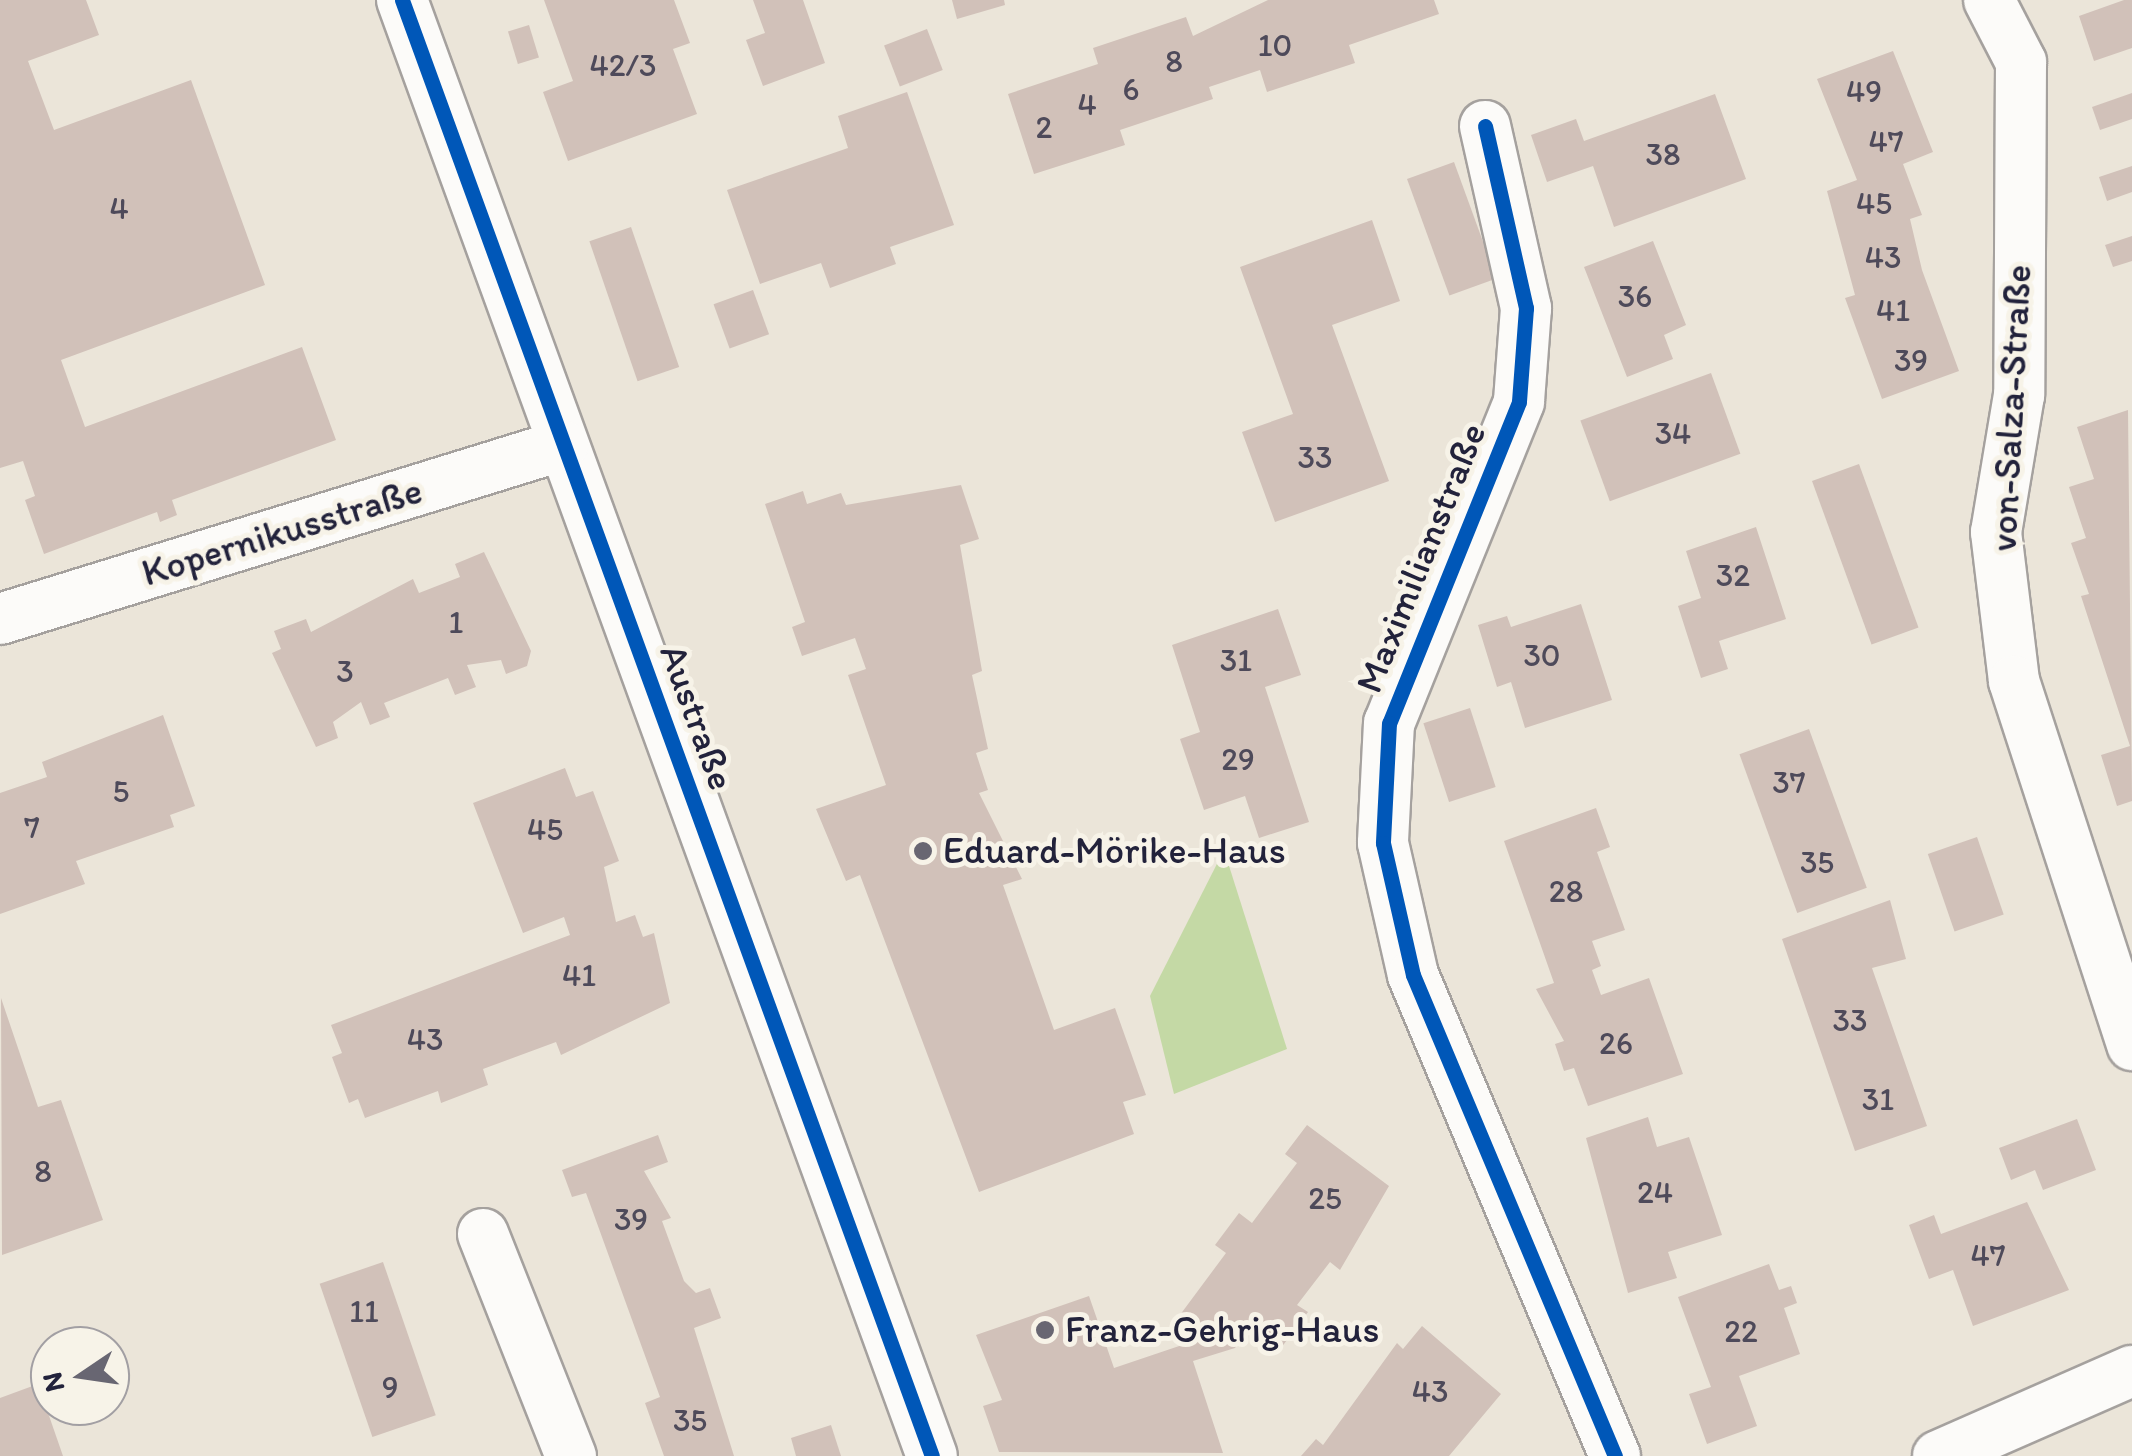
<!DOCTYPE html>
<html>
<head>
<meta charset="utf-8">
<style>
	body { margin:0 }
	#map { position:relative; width:2132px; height:1456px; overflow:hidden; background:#ebe5d9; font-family:Itim,sans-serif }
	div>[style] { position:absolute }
	.green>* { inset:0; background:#c4d9a5 }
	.building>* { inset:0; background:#d1c1b9; transform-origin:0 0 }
	.roads { filter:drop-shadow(2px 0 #a5a19e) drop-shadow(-2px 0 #a5a19e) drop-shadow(0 2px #a5a19e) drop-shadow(0 -2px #a5a19e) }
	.street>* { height:50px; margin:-25px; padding:0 25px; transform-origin:25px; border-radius:25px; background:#fcfbf9 }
	.cycleway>* { height:15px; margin:-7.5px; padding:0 7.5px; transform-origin:7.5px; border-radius:7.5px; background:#0057b8 }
	.dots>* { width:28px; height:28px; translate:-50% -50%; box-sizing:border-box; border:5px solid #f7f3e8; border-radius:50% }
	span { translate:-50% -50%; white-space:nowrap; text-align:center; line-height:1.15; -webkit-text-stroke:10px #f7f3e8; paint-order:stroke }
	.number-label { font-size:32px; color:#4e4a5a }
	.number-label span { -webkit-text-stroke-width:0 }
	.street-label { font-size:38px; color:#22223b }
	.poi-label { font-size:38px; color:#22223b }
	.left { translate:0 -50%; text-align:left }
	.north { position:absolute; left:30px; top:1326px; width:100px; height:100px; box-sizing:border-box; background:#f7f3e8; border:2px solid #a29fa3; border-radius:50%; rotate:257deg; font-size:28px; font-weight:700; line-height:40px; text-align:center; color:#22223b }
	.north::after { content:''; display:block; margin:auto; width:35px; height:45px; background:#686672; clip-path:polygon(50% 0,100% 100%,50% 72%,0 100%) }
</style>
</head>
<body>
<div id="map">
	<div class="green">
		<div style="clip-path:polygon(1224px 850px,1287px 1049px,1174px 1094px,1150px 996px)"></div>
	</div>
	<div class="building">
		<div style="clip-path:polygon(0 0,86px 0,99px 35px,28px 61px,54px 130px,191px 80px,265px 285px,61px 360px,85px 427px,302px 347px,336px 440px,172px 500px,177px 515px,160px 522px,157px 512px,44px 554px,25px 500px,35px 496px,23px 461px,0 468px)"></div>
		<div style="clip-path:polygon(544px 0,674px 0,690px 43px,673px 49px,697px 114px,568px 161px,543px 92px,573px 81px)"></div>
		<div style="clip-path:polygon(753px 0,803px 0,825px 63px,763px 86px,746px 40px,765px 33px)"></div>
		<div style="clip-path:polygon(952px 0,1004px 0,1005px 5px,957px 19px)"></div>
		<div style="clip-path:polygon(1268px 0,1434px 0,1439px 14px,1349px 45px,1355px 63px,1267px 92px,1260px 70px,1209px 87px,1213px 99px,1120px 130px,1125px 145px,1034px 174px,1008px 94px,1098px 64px,1093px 48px,1186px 17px,1193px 36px)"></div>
		<div style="clip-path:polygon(2124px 0,2132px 0,2132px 48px,2094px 61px,2079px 16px)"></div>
		<div style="left:529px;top:25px;width:34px;height:22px;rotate:73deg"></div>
		<div style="left:927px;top:29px;width:44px;height:46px;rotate:69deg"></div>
		<div style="clip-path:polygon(1893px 51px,1933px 152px,1903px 164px,1922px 215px,1910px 219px,1922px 270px,1959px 371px,1882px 399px,1845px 298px,1855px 295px,1827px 191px,1857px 180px,1817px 79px)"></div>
		<div style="clip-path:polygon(907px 92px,954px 225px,890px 247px,896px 264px,830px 288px,821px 263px,760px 284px,727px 190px,848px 148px,838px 116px)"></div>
		<div style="clip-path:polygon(2132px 93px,2132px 119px,2100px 130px,2092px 107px)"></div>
		<div style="clip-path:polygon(1715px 94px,1746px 179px,1614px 227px,1593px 166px,1547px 182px,1531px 135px,1576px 119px,1584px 141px)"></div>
		<div style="left:1454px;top:162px;width:124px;height:50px;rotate:70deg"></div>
		<div style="clip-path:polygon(2132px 166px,2132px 192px,2107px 201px,2099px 177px)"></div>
		<div style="clip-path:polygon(1372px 220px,1400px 301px,1332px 325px,1389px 481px,1275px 522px,1242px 432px,1293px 414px,1240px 267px)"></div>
		<div style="left:631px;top:227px;width:148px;height:44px;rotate:71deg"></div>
		<div style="clip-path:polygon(2132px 236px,2132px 261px,2113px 267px,2105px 245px)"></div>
		<div style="clip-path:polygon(1653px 241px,1686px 325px,1664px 335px,1673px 359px,1627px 377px,1584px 267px)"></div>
		<div style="left:753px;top:290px;width:47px;height:42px;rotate:70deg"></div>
		<div style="left:1711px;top:373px;width:86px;height:139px;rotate:70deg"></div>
		<div style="clip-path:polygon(2128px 410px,2132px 801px,2117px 806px,2101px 755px,2130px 746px,2081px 596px,2089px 594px,2071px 543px,2086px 538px,2069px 487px,2094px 479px,2077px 427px)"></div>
		<div style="left:1859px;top:464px;width:174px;height:50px;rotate:70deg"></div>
		<div style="clip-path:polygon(961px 485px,979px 539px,960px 545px,982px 671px,972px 675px,988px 749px,976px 753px,988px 790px,979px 793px,1022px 879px,1003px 885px,1054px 1030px,1115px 1008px,1146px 1095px,1123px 1102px,1134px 1134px,979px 1192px,860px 875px,846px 881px,816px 809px,886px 785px,848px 675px,866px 669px,855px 638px,802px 656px,792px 627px,805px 622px,765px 504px,803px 491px,807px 504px,841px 493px,846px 505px)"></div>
		<div style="clip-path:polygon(1756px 527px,1786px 619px,1719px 641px,1728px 669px,1701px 678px,1678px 606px,1701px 598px,1686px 551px)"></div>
		<div style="clip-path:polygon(484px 552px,531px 651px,527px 666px,506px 674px,501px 660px,467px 665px,476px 687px,455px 695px,448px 678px,384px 703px,390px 717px,370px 725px,361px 702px,333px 722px,338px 738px,316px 747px,272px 653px,281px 649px,274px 631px,306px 619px,311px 632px,413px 579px,419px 593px,460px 577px,455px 564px)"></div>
		<div style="clip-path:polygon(1581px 604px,1612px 700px,1525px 728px,1511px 682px,1497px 687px,1478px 625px,1507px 616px,1511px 627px)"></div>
		<div style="clip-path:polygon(1278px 609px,1301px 675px,1265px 687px,1309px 822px,1259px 838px,1245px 796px,1204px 810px,1180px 739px,1200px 732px,1172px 645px)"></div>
		<div style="left:1470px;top:708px;width:83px;height:49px;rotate:72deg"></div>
		<div style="clip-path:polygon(163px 715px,195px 806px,170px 815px,174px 827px,76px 861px,85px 884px,0 914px,0 793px,47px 777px,42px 762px)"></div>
		<div style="left:1809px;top:729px;width:169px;height:74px;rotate:70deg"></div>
		<div style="clip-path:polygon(565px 768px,576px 797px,593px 791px,619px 861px,604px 867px,616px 922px,635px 915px,643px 937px,654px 933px,670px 1003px,561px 1055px,556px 1042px,483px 1069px,488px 1085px,441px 1103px,438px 1091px,365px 1118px,358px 1099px,349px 1103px,332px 1057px,342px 1053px,331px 1025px,570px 935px,564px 917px,523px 933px,473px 803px)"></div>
		<div style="clip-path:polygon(1596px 808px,1610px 847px,1597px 852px,1625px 930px,1592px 941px,1601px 966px,1592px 970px,1601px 995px,1649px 978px,1683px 1074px,1588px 1106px,1574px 1068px,1564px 1071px,1555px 1044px,1564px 1041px,1536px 989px,1554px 983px,1504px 841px)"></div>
		<div style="left:1977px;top:837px;width:82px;height:52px;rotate:71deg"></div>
		<div style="clip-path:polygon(1890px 900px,1906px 959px,1872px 968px,1927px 1126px,1855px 1151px,1782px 939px)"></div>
		<div style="clip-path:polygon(1px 998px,38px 1107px,61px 1100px,103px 1220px,2px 1255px)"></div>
		<div style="clip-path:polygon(1648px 1117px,1657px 1147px,1689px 1137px,1722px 1235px,1668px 1252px,1677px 1278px,1628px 1293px,1586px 1138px)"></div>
		<div style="clip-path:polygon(2077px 1119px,2096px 1170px,2043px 1190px,2035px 1170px,2011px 1180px,1999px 1148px)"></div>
		<div style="clip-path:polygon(1307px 1125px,1389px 1186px,1340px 1270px,1330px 1262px,1297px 1305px,1308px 1312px,1281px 1348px,1251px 1325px,1235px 1348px,1193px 1361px,1223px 1453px,999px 1452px,983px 1406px,1002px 1400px,976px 1335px,1089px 1296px,1114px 1368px,1197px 1340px,1174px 1323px,1226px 1253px,1215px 1245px,1239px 1213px,1252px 1223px,1297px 1163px,1285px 1154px)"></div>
		<div style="clip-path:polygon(658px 1135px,668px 1162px,644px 1171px,671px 1218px,662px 1221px,684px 1281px,696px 1293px,710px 1288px,721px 1318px,694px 1328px,734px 1456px,664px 1456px,645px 1403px,660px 1397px,586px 1193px,572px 1197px,562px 1170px)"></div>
		<div style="clip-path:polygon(2027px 1202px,2069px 1290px,1973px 1326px,1953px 1270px,1929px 1279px,1909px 1225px,1934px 1215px,1941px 1234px)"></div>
		<div style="left:383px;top:1262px;width:162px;height:67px;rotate:71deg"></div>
		<div style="clip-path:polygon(1769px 1264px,1779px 1290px,1791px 1286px,1797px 1303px,1784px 1308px,1800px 1354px,1739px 1376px,1757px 1426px,1707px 1444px,1689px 1394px,1711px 1387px,1678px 1297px)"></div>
		<div style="clip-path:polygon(1422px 1326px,1501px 1394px,1449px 1456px,1301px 1456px,1316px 1439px,1323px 1445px,1397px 1343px,1403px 1349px)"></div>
		<div style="clip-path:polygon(38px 1384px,63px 1456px,0 1456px,0 1398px)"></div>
		<div style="clip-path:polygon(831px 1425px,841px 1456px,796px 1456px,791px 1438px)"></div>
	</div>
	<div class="roads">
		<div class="street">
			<div style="left:402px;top:0;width:1549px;rotate:70deg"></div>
			<div style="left:1989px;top:0;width:70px;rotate:62.7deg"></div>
			<div style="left:2021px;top:62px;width:333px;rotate:90.3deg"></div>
			<div style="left:2019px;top:395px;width:139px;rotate:99.5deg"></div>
			<div style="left:1996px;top:532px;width:150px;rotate:83.1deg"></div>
			<div style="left:2014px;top:681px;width:383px;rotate:72deg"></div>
			<div style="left:1485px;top:126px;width:187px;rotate:77.3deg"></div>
			<div style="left:1526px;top:308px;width:94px;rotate:94.3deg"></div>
			<div style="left:1519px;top:402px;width:346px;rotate:112deg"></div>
			<div style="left:1389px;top:723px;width:120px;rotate:92.9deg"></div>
			<div style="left:1383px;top:843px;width:135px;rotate:77.2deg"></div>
			<div style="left:1413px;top:975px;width:522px;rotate:67.22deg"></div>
			<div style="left:0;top:619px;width:589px;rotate:-17.17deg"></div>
			<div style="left:483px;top:1234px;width:239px;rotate:68.4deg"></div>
			<div style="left:1938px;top:1456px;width:212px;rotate:-23.7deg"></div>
		</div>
	</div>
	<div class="cycleway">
		<div style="left:402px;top:0;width:1549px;rotate:70deg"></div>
		<div style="left:1485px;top:126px;width:187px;rotate:77.3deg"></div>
		<div style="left:1526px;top:308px;width:94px;rotate:94.3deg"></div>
		<div style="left:1519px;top:402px;width:346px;rotate:112deg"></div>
		<div style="left:1389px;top:723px;width:120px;rotate:92.9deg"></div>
		<div style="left:1383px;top:843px;width:135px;rotate:77.2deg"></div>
		<div style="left:1413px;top:975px;width:522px;rotate:67.22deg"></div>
	</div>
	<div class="dots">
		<div style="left:923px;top:851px;background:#686672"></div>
		<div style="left:1045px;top:1330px;background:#686672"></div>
	</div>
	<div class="number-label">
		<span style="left:1275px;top:45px">10</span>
		<span style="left:1174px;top:61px">8</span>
		<span style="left:623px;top:65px">42/3</span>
		<span style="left:1131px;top:89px">6</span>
		<span style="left:1864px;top:91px">49</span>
		<span style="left:1087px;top:104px">4</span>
		<span style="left:1044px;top:127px">2</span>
		<span style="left:1886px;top:141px">47</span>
		<span style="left:1663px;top:154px">38</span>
		<span style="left:1874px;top:203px">45</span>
		<span style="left:119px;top:208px">4</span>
		<span style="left:1883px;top:257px">43</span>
		<span style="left:1635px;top:296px">36</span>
		<span style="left:1893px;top:310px">41</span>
		<span style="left:1911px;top:360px">39</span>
		<span style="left:1673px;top:433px">34</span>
		<span style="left:1315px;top:457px">33</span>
		<span style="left:1733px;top:575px">32</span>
		<span style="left:456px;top:622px">1</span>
		<span style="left:1542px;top:655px">30</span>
		<span style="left:1236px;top:660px">31</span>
		<span style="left:345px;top:671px">3</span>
		<span style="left:1238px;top:759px">29</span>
		<span style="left:1789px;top:782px">37</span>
		<span style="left:121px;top:791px">5</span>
		<span style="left:32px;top:827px">7</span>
		<span style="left:545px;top:829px">45</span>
		<span style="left:1817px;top:862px">35</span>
		<span style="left:1566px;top:891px">28</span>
		<span style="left:579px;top:975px">41</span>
		<span style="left:1850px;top:1020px">33</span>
		<span style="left:425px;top:1039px">43</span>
		<span style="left:1616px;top:1043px">26</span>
		<span style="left:1878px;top:1099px">31</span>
		<span style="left:43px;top:1171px">8</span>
		<span style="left:1655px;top:1192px">24</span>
		<span style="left:1325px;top:1198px">25</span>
		<span style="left:631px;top:1219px">39</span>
		<span style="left:1988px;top:1255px">47</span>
		<span style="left:364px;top:1311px">11</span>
		<span style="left:1741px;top:1331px">22</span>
		<span style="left:390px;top:1387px">9</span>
		<span style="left:1430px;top:1391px">43</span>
		<span style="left:690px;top:1420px">35</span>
	</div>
	<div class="street-label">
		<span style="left:2011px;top:408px;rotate:-87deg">von-Salza-Straße</span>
		<span style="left:282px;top:532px;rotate:-17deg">Kopernikusstraße</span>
		<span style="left:1421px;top:558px;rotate:-68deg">Maximilianstraße</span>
		<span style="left:697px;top:717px;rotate:70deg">Austraße</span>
	</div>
	<div class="poi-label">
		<span class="left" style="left:943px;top:851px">Eduard-Mörike-Haus</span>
		<span class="left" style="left:1065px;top:1330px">Franz-Gehrig-Haus</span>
	</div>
	<div class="north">N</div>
</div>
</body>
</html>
